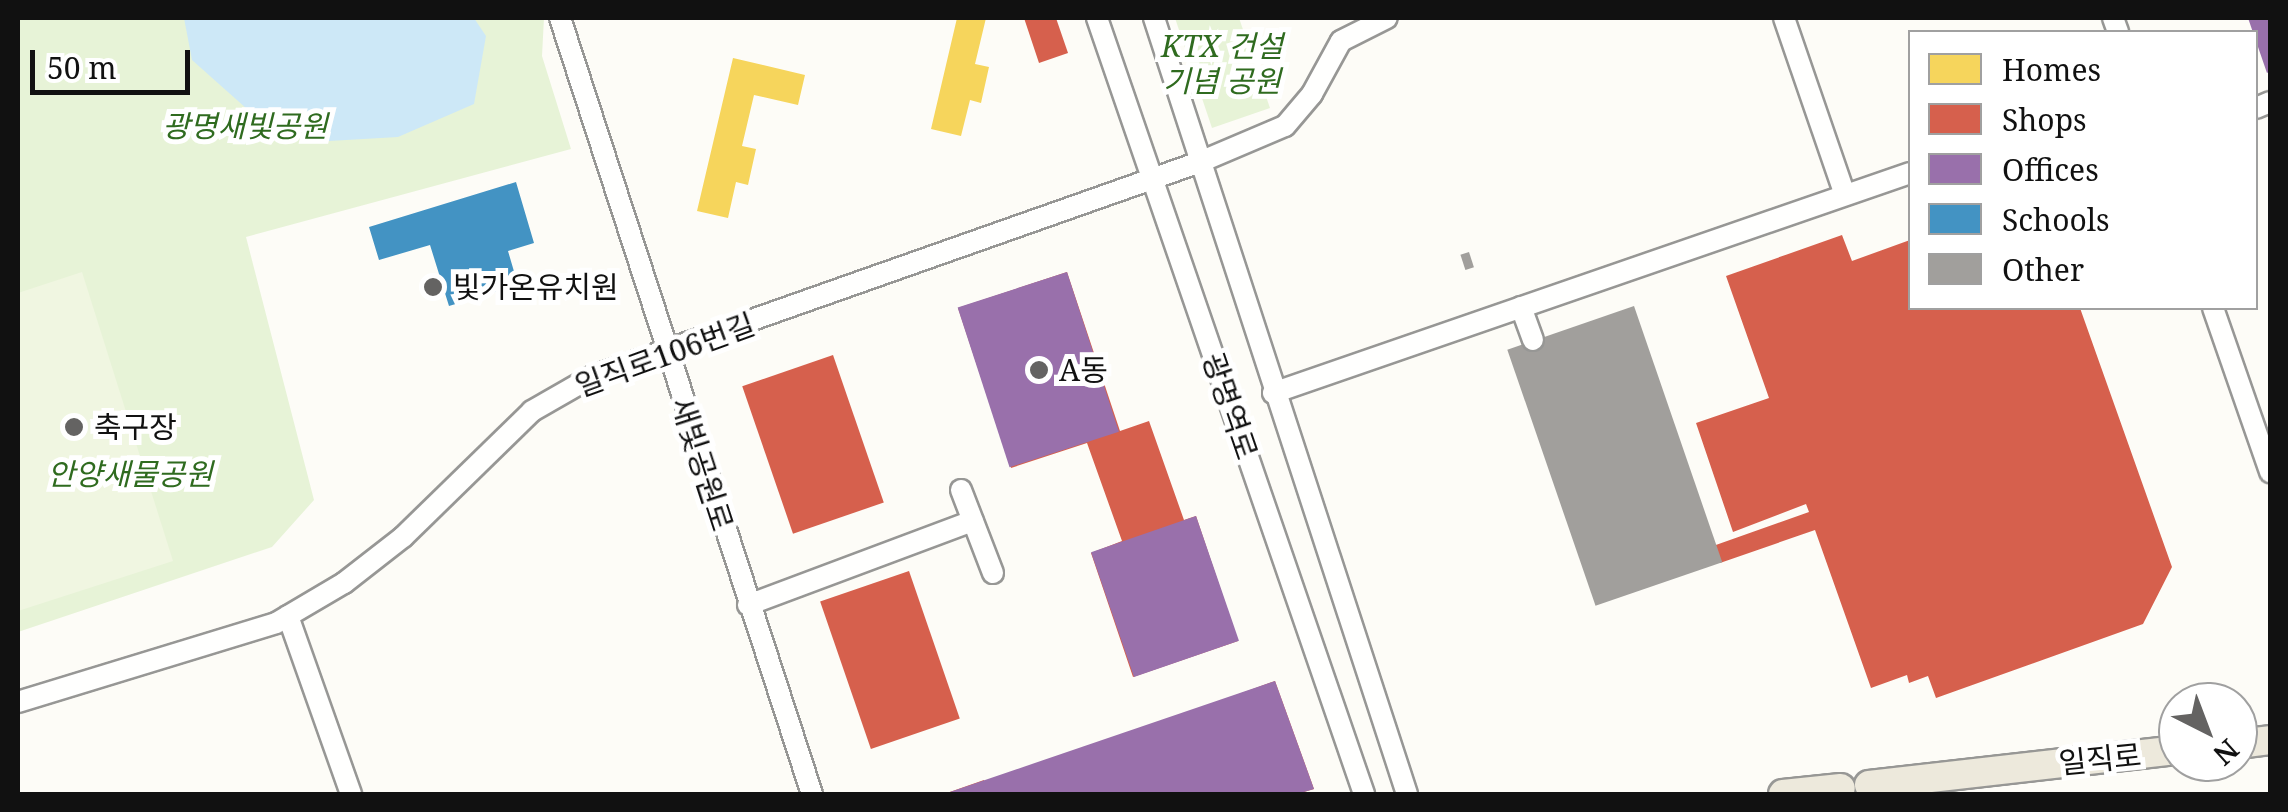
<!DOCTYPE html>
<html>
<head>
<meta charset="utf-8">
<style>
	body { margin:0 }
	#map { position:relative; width:2288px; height:812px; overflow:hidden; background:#fdfcf7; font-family:"Noto Serif","Noto Sans KR",serif }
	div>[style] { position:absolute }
	.green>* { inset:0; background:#e7f3d7 }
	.pitch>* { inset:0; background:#f0f6e1 }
	.water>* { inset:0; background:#cde8f7 }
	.homes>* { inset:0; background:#f6d55c }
	.shops>* { inset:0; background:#d6604d; transform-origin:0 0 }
	.offices>* { inset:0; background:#9970ab; transform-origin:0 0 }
	.schools>* { inset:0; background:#4393c3 }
	.building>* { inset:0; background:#a19f9c; transform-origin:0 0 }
	.roads { filter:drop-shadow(2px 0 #979795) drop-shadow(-2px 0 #979795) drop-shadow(0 2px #979795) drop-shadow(0 -2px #979795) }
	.minor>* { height:20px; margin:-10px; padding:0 10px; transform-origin:10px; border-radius:10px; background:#fffffe }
	.major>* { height:28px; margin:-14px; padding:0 14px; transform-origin:14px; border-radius:14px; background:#ede9dc }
	.dots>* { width:28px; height:28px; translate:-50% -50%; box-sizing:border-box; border:5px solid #fff; border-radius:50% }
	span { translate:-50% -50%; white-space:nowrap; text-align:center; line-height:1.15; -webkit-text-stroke:10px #fff; paint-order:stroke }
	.park-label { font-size:30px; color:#2f6b1f; font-style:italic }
	.poi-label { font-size:30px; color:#111 }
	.left { translate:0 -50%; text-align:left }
	.street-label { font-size:30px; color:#111 }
	.frame { position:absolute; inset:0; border:20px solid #111; pointer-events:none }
	.legend { position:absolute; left:1908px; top:30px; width:350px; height:280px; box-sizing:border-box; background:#fff; border:2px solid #a0a0a0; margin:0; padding:12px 18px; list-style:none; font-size:30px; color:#111 }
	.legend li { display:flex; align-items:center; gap:20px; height:50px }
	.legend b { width:50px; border:2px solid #a0a0a0 }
	.north { position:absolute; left:2158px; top:682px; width:100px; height:100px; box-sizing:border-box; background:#fff; border:2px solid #a0a0a0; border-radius:50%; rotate:138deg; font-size:28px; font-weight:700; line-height:40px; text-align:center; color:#111 }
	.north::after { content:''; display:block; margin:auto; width:35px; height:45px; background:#646362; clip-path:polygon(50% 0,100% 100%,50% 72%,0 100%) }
	.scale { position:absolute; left:30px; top:50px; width:160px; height:45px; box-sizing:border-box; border:5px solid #111; border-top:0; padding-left:12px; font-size:30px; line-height:35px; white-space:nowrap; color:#111; -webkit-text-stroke:8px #fff; paint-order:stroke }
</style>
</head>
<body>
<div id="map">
	<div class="green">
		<div style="clip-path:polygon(18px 18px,544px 18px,542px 56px,571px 149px,246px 237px,314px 500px,272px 547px,18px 632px)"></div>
		<div style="clip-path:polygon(1175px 18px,1239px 18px,1270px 108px,1212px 128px)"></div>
	</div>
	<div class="pitch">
		<div style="clip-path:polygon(82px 272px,173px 561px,18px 611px,18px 293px)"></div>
	</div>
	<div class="water">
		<div style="clip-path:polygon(184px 18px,474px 18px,486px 36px,474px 104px,398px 137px,329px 141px,256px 117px,192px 60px)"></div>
	</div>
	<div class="homes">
		<div style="clip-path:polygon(957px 18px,986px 18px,975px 64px,989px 67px,981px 103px,970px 100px,961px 136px,931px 129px)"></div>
		<div style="clip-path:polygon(733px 58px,805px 75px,798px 105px,754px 95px,742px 146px,756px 149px,748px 185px,736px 182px,728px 218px,697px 211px)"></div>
	</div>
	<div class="shops">
		<div style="clip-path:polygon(1024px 18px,1056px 18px,1068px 53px,1039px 63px)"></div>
		<div style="clip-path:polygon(1842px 235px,1852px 261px,1910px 240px,1910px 308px,2080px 308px,2172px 567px,2143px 624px,1936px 698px,1928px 676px,1909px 683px,1907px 675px,1871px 688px,1815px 530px,1720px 563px,1713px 546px,1809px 512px,1806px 504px,1733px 532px,1696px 423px,1769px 398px,1726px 276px)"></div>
		<div style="clip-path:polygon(1067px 272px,1120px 431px,1149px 421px,1184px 520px,1196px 516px,1238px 641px,1133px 677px,1091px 553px,1122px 541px,1087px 443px,1011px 468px,958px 308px)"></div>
		<div style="left:833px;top:355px;width:156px;height:96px;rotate:71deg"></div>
		<div style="left:909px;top:571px;width:156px;height:94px;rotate:71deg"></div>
		<div style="clip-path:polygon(1275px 681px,1314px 789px,1297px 794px,1204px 794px,1176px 717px)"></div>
		<div style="clip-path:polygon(984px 780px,990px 794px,944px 794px)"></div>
	</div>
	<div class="offices">
		<div style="clip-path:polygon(2248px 18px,2270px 18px,2270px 71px,2267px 73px)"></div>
		<div style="left:1067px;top:272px;width:168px;height:115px;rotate:72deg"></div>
		<div style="left:1196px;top:516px;width:132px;height:111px;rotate:71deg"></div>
		<div style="clip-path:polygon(1275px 681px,1314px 789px,1297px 794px,944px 794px)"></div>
	</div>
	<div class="schools">
		<div style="clip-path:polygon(516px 182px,534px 243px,508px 251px,518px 285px,449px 306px,430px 245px,379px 260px,369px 227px)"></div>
	</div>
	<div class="building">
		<div style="left:1469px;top:252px;width:16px;height:9px;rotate:72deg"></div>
		<div style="left:1634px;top:306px;width:271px;height:134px;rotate:71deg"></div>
	</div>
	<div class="roads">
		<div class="minor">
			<div style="left:560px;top:18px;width:816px;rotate:72.01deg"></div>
			<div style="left:1097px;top:18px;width:821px;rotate:71.01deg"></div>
			<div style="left:1154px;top:18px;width:816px;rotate:71.94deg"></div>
			<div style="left:1784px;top:18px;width:187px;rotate:71deg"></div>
			<div style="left:2113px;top:18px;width:15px;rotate:70deg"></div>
			<div style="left:2256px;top:108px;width:15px;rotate:-23deg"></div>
			<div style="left:1521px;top:307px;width:35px;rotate:70deg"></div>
			<div style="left:2213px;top:308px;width:174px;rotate:70.8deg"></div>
			<div style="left:1273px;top:393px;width:674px;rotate:-19.05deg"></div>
			<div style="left:961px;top:490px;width:89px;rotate:68.9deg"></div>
			<div style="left:748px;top:605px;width:240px;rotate:-20.5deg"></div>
			<div style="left:288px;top:616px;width:189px;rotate:70.5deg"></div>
			<div style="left:18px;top:702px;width:270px;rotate:-17deg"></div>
			<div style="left:276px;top:623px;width:79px;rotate:-30.5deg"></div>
			<div style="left:344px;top:583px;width:75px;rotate:-37.9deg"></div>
			<div style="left:403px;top:537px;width:180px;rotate:-44.3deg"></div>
			<div style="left:532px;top:411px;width:70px;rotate:-29.8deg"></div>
			<div style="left:593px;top:376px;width:644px;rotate:-19.42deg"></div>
			<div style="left:1200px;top:162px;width:92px;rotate:-23deg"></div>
			<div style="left:1285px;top:126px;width:42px;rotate:-49.8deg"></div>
			<div style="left:1312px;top:94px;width:60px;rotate:-61.3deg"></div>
			<div style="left:1341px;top:41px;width:51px;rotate:-26.6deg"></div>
		</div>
		<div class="major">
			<div style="left:2238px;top:744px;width:32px;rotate:-7deg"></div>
			<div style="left:1869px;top:785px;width:311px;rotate:-6.5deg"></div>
			<div style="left:1783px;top:794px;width:58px;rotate:-5.9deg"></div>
		</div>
	</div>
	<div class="dots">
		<div style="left:433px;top:287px;background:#646362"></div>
		<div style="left:1039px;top:370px;background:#646362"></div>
		<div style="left:74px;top:427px;background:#646362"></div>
	</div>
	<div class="park-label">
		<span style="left:1222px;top:63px">KTX 건설<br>기념 공원</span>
		<span style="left:245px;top:126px">광명새빛공원</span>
		<span style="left:130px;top:474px">안양새물공원</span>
	</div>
	<div class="poi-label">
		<span class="left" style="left:453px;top:287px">빛가온유치원</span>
		<span class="left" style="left:1059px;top:370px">A동</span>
		<span class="left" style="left:94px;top:427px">축구장</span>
	</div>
	<div class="street-label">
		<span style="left:665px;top:355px;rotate:-20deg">일직로106번길</span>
		<span style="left:1230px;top:406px;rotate:71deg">광명역로</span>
		<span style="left:702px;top:464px;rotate:72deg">새빛공원로</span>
		<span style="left:2100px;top:759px;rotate:-6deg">일직로</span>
	</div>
	<div class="frame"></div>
	<ul class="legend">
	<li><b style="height:28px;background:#f6d55c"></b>Homes</li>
	<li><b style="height:28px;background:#d6604d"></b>Shops</li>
	<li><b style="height:28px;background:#9970ab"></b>Offices</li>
	<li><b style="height:28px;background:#4393c3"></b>Schools</li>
	<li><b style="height:28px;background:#a19f9c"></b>Other</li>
	</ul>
	<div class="north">N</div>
	<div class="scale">50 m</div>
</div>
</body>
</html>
